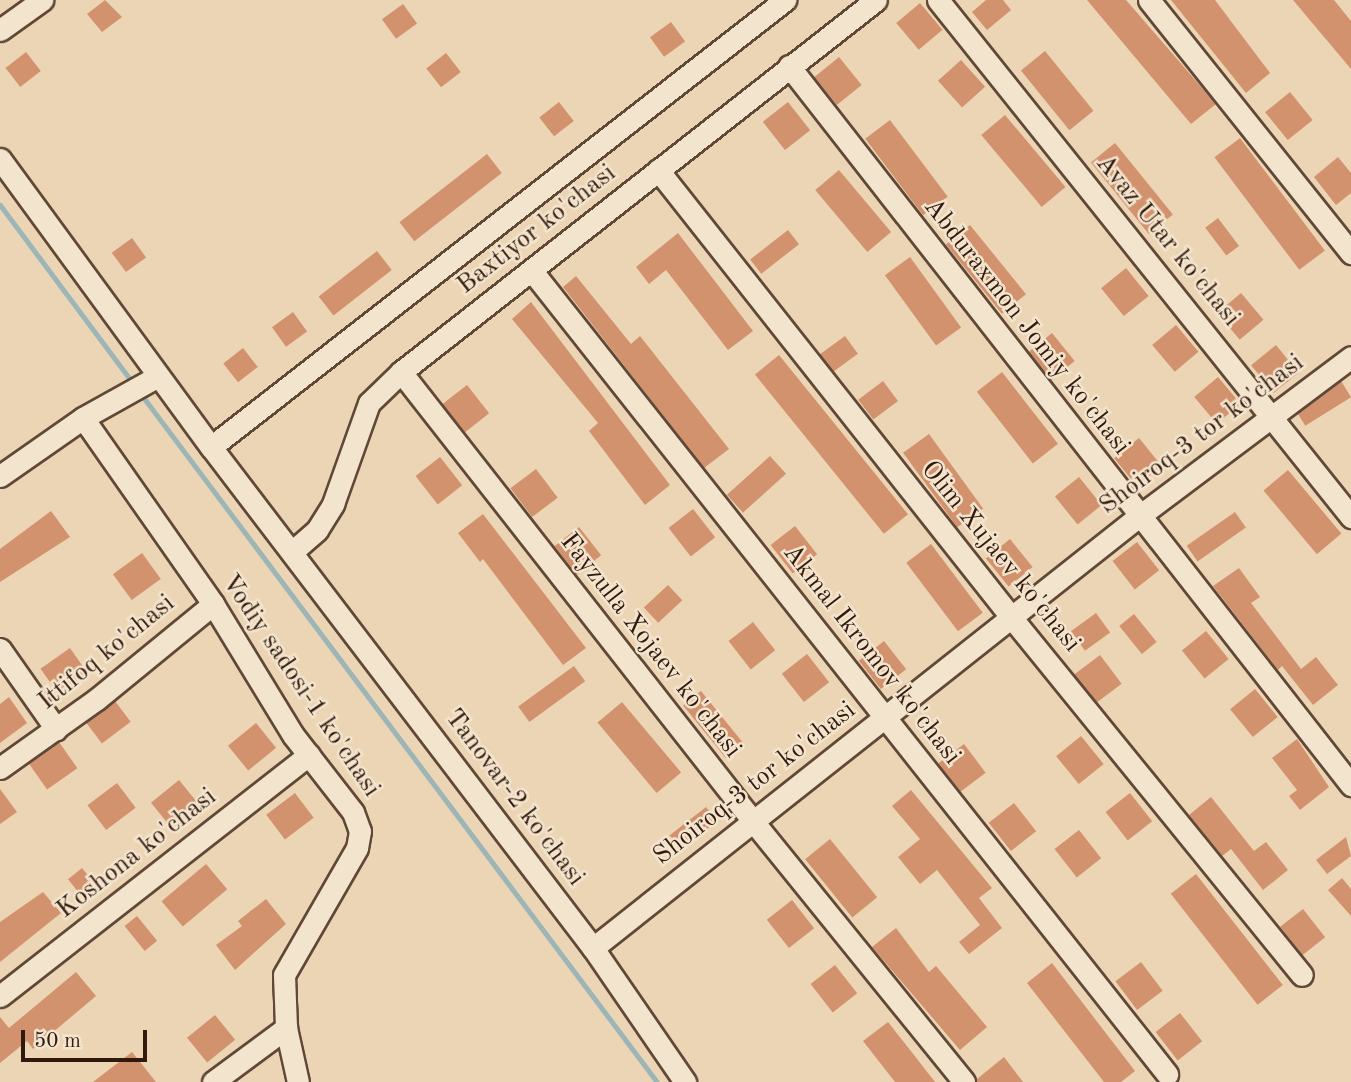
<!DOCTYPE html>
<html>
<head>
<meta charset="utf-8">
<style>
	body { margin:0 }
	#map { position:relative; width:1351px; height:1082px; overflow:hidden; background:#ecd5b4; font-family:"Old Standard TT",serif }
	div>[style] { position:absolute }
	.stream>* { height:5px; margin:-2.5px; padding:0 2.5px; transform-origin:2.5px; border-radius:2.5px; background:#9cb6b7 }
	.building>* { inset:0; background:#d3926e; transform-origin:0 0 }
	.roads { filter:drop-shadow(2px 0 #604837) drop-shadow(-2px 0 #604837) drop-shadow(0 2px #604837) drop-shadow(0 -2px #604837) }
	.minor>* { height:21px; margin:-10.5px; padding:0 10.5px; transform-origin:10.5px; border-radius:10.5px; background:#f3e4ce }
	span { translate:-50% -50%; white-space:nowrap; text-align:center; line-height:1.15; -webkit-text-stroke:5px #f3e4ce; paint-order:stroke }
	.street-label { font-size:26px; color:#32190d }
	.scale { position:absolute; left:21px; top:1030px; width:126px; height:32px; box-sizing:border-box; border:4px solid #32190d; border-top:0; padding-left:9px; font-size:21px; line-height:24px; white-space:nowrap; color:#32190d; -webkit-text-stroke:5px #f3e4ce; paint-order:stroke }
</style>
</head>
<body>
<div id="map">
	<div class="stream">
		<div style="left:0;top:205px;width:224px;rotate:53.3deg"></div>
		<div style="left:140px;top:393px;width:861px;rotate:53.12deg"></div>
	</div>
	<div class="building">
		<div style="clip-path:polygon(105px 0,122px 17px,102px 32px,87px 14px)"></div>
		<div style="clip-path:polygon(986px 0,1003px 0,1011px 10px,987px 30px,972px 12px)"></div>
		<div style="clip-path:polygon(1087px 0,1126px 0,1216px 104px,1191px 124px)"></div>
		<div style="clip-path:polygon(1171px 0,1215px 0,1270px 73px,1246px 93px)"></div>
		<div style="clip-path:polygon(1293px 0,1334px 0,1351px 21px,1351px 69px)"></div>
		<div style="left:920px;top:3px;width:35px;height:31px;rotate:50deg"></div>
		<div style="left:403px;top:4px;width:24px;height:26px;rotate:54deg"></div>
		<div style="left:671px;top:22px;width:24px;height:26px;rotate:54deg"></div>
		<div style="left:1045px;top:51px;width:77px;height:31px;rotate:51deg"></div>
		<div style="left:26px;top:52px;width:24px;height:26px;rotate:52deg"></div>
		<div style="left:446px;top:53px;width:24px;height:25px;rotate:52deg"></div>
		<div style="left:839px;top:57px;width:36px;height:32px;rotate:51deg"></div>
		<div style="left:961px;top:60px;width:36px;height:31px;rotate:48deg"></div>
		<div style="left:1290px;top:92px;width:36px;height:32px;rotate:51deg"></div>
		<div style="left:559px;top:102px;width:24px;height:25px;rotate:52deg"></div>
		<div style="left:788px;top:102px;width:36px;height:32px;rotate:52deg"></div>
		<div style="left:1005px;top:115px;width:94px;height:31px;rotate:50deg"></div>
		<div style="left:890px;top:120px;width:96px;height:31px;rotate:53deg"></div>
		<div style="left:1240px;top:138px;width:141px;height:32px;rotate:53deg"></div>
		<div style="left:1115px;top:143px;width:92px;height:31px;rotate:51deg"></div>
		<div style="left:487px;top:154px;width:24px;height:111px;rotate:52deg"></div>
		<div style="clip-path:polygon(1338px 157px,1351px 173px,1351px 193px,1336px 205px,1314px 177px)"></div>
		<div style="left:839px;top:170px;width:81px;height:31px;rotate:50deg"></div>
		<div style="left:1218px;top:218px;width:35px;height:16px;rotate:53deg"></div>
		<div style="left:970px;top:225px;width:89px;height:31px;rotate:51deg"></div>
		<div style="left:788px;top:230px;width:18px;height:48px;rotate:52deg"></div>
		<div style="clip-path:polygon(678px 233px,753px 331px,728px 350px,666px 270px,649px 284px,636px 267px)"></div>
		<div style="left:132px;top:238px;width:24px;height:25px;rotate:54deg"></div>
		<div style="left:377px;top:251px;width:24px;height:74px;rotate:52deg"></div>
		<div style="left:910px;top:257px;width:87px;height:31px;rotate:54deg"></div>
		<div style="left:1126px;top:268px;width:36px;height:32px;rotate:51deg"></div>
		<div style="clip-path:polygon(576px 276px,631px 344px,640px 336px,729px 449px,704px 468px,563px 287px)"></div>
		<div style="left:1241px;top:293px;width:35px;height:31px;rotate:50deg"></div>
		<div style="clip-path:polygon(531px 302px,670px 485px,645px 505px,589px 431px,598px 423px,512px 319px)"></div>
		<div style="left:293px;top:312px;width:24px;height:26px;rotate:54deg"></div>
		<div style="left:1176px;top:325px;width:35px;height:31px;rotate:50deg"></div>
		<div style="left:1052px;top:333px;width:36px;height:30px;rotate:51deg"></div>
		<div style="left:845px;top:336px;width:22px;height:31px;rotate:54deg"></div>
		<div style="left:1276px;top:345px;width:36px;height:32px;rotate:51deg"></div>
		<div style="left:243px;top:348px;width:24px;height:25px;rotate:52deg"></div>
		<div style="left:779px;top:355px;width:205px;height:31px;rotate:51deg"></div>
		<div style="left:1002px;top:372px;width:91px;height:32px;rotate:52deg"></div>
		<div style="left:1218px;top:377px;width:35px;height:31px;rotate:50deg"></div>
		<div style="left:883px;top:381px;width:25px;height:31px;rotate:53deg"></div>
		<div style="left:1341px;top:381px;width:19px;height:54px;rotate:58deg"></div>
		<div style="left:467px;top:385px;width:36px;height:31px;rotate:52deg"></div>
		<div style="left:929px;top:434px;width:92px;height:32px;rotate:54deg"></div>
		<div style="left:1139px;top:438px;width:36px;height:32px;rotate:51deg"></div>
		<div style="left:770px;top:456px;width:24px;height:58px;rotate:48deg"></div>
		<div style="left:440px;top:457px;width:36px;height:31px;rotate:52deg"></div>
		<div style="left:536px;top:469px;width:36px;height:32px;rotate:53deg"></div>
		<div style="left:1288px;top:470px;width:83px;height:32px;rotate:50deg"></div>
		<div style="left:1079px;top:477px;width:36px;height:31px;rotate:51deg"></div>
		<div style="left:693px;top:509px;width:36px;height:31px;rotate:52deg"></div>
		<div style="clip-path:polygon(51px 511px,70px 537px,0 582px,0 549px)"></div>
		<div style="left:1235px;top:512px;width:19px;height:59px;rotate:55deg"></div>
		<div style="clip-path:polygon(483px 514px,586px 648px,563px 665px,483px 559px,480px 562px,458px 533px)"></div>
		<div style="left:795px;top:526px;width:36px;height:31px;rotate:52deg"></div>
		<div style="left:579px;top:527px;width:36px;height:31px;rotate:52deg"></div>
		<div style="left:1010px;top:539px;width:36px;height:31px;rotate:51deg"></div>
		<div style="left:1137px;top:542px;width:36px;height:31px;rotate:52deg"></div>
		<div style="left:931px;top:544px;width:86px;height:31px;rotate:53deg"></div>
		<div style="left:142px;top:553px;width:32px;height:36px;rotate:54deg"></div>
		<div style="clip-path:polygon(1239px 568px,1260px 597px,1251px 603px,1301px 669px,1316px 657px,1338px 685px,1313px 705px,1282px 666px,1278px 670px,1213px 586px)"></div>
		<div style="left:668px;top:585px;width:21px;height:33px;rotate:47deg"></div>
		<div style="left:1096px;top:613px;width:24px;height:31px;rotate:54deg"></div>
		<div style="left:1134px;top:614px;width:36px;height:19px;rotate:51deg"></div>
		<div style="left:753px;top:622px;width:36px;height:31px;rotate:52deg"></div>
		<div style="left:1206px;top:631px;width:36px;height:31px;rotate:51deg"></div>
		<div style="left:884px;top:641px;width:36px;height:32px;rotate:52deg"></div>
		<div style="left:70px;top:648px;width:32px;height:36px;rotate:55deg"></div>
		<div style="left:807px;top:654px;width:36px;height:32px;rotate:52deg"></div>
		<div style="left:1100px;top:655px;width:36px;height:32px;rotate:53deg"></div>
		<div style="left:574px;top:666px;width:19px;height:69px;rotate:54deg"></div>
		<div style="left:1255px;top:689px;width:36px;height:32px;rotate:51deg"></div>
		<div style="left:701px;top:691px;width:68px;height:23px;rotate:51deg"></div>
		<div style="clip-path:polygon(9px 697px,27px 723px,0 743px,0 704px)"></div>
		<div style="left:115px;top:701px;width:26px;height:36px;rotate:53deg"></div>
		<div style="left:622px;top:702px;width:92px;height:32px;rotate:50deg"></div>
		<div style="left:256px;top:723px;width:32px;height:36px;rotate:51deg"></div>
		<div style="left:1081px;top:736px;width:36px;height:32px;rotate:51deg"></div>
		<div style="clip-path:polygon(1297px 739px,1329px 787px,1300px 810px,1289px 796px,1297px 790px,1272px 758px)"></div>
		<div style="left:59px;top:742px;width:32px;height:37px;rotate:55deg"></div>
		<div style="left:964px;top:744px;width:36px;height:32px;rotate:53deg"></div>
		<div style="left:179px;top:780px;width:32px;height:36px;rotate:51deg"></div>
		<div style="left:117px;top:783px;width:31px;height:37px;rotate:53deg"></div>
		<div style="clip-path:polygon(0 789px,17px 812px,0 824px)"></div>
		<div style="clip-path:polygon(911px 790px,992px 888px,979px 898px,1002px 928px,969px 954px,959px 942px,980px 925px,937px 870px,920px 884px,898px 857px,920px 839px,892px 806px)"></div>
		<div style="left:295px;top:793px;width:31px;height:36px;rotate:53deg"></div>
		<div style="left:1130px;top:793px;width:36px;height:31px;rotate:52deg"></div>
		<div style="clip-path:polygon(1211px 797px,1254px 851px,1266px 842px,1288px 870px,1263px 890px,1231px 849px,1222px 856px,1189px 815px)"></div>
		<div style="left:1014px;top:803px;width:36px;height:32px;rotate:52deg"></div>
		<div style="left:706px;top:807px;width:18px;height:46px;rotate:52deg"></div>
		<div style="left:1079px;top:830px;width:36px;height:31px;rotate:52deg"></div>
		<div style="clip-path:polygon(1346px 837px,1351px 856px,1327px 874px,1316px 860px)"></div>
		<div style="left:830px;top:839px;width:75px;height:32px;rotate:51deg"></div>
		<div style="left:206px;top:864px;width:33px;height:58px;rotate:50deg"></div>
		<div style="left:82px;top:868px;width:21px;height:18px;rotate:51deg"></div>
		<div style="left:1196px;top:874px;width:141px;height:32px;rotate:52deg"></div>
		<div style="clip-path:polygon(1342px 878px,1351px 889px,1351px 916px,1328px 890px)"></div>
		<div style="clip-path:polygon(43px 892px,61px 913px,0 962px,0 922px)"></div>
		<div style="clip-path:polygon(266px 899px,286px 924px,235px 970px,216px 945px,242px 926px,238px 921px)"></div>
		<div style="left:792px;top:900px;width:36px;height:32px;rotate:52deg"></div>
		<div style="left:1303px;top:909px;width:36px;height:29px;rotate:52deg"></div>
		<div style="left:137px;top:916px;width:32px;height:16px;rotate:51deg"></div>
		<div style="clip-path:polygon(896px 928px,929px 972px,936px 966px,987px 1027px,960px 1050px,872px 947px)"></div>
		<div style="left:1141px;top:962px;width:36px;height:32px;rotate:53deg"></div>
		<div style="clip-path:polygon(1052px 963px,1135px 1071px,1121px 1082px,1104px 1082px,1027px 983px)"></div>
		<div style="left:835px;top:965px;width:36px;height:31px;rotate:52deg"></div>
		<div style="clip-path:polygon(76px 972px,96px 996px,33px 1049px,27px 1041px,0 1063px,0 1017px,9px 1028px)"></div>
		<div style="left:1180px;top:1013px;width:36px;height:31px;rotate:52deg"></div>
		<div style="left:215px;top:1015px;width:32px;height:36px;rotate:51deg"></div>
		<div style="clip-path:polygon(888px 1022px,910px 1050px,935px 1082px,895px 1082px,863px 1041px)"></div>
		<div style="clip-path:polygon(132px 1052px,156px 1082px,93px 1082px)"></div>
		<div style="clip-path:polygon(1004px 1057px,1023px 1082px,977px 1082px,977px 1079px)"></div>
	</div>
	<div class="roads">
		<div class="minor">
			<div style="left:938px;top:0;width:662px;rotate:51.38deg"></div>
			<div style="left:1149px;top:0;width:324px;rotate:51.4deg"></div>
			<div style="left:0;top:30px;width:52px;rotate:-35.5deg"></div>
			<div style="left:789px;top:66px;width:913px;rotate:51.99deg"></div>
			<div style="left:0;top:159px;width:357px;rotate:53.8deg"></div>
			<div style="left:211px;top:447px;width:630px;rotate:52.68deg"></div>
			<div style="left:593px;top:948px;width:163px;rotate:55.5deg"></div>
			<div style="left:658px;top:170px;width:570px;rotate:51.7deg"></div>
			<div style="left:1011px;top:617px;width:461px;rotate:50.9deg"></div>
			<div style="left:532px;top:271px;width:1024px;rotate:51.66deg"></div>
			<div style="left:401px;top:372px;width:569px;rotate:51.92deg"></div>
			<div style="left:752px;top:820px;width:337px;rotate:51deg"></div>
			<div style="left:83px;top:418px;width:227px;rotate:55deg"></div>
			<div style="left:213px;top:604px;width:153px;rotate:58.6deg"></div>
			<div style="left:293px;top:735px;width:98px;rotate:52.1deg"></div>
			<div style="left:353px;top:812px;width:20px;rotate:70deg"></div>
			<div style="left:360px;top:831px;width:17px;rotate:100deg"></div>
			<div style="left:357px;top:848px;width:146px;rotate:119.9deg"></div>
			<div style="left:284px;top:975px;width:53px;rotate:87.8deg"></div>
			<div style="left:286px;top:1028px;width:55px;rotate:77.5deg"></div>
			<div style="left:211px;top:447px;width:728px;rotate:-37.91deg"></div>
			<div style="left:0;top:476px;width:101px;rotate:-34.9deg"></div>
			<div style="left:83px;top:418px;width:86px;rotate:-29.2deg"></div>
			<div style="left:293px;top:551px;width:32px;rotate:-41deg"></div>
			<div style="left:317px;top:530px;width:31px;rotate:-58deg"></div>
			<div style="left:333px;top:504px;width:107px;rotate:-70.4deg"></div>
			<div style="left:369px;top:403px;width:45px;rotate:-44.1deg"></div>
			<div style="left:401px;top:372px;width:603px;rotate:-38.07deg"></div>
			<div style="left:0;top:649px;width:98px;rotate:55deg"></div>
			<div style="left:0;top:768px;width:119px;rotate:-35.4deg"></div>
			<div style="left:97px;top:699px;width:150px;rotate:-39.3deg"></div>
			<div style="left:593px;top:948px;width:695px;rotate:-38.34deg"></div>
			<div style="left:1138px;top:517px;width:266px;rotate:-36.9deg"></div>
			<div style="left:0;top:996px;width:392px;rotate:-38deg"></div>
			<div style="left:213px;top:1082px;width:91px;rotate:-36.5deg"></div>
		</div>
	</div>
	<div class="street-label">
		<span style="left:537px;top:230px;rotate:-38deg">Baxtiyor ko'chasi</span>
		<span style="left:1167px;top:241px;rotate:51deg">Avaz Utar ko'chasi</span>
		<span style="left:1026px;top:327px;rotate:52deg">Abduraxmon Jomiy ko'chasi</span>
		<span style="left:1202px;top:435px;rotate:-37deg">Shoiroq-3 tor ko'chasi</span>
		<span style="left:1000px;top:557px;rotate:51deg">Olim Xujaev ko'chasi</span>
		<span style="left:650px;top:646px;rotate:52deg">Fayzulla Xojaev ko'chasi</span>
		<span style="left:107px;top:653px;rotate:-39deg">Ittifoq ko'chasi</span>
		<span style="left:871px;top:655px;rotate:52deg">Akmal Ikromov ko'chasi</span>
		<span style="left:300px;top:686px;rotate:56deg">Vodiy sadosi-1 ko'chasi</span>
		<span style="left:755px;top:784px;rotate:-38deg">Shoiroq-3 tor ko'chasi</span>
		<span style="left:514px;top:798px;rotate:53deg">Tanovar-2 ko'chasi</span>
		<span style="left:137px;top:854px;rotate:-38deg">Koshona ko'chasi</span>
	</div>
	<div class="scale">50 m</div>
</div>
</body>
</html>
